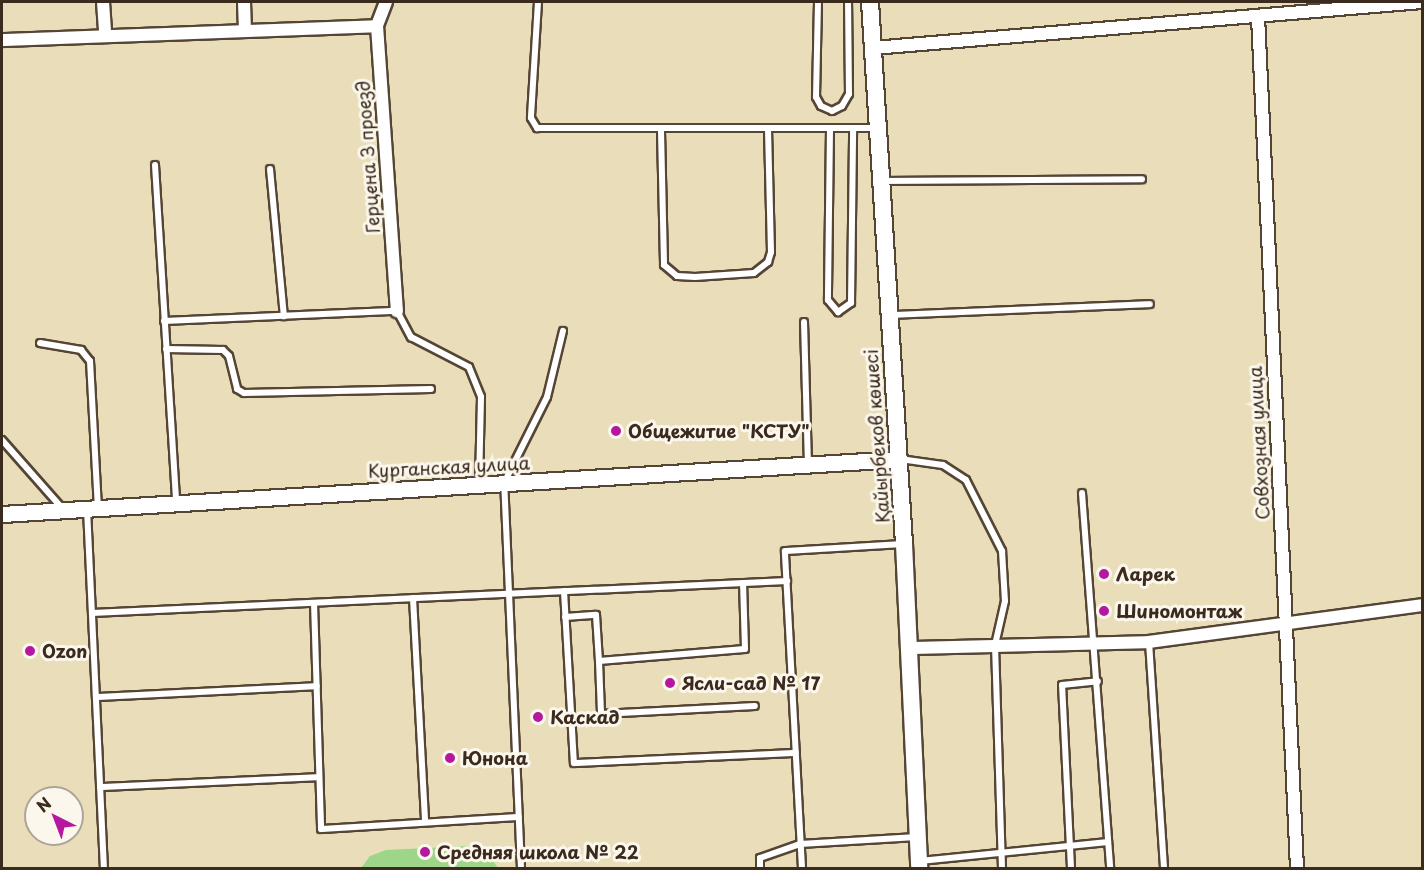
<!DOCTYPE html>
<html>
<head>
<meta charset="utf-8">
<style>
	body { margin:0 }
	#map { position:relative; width:1424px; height:870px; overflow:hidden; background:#eadeba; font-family:"Playpen Sans",sans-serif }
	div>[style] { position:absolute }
	.green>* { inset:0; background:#9dd689 }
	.roads { filter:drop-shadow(2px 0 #554535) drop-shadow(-2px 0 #554535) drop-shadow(0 2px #554535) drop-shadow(0 -2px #554535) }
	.service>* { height:6px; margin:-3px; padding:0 3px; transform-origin:3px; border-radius:3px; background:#fff }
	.minor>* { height:12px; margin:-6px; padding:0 6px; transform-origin:6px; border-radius:6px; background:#fff }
	.tertiary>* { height:15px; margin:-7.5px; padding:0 7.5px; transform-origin:7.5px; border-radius:7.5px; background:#fff }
	.secondary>* { height:16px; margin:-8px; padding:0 8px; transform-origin:8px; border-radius:8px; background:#fff }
	.dots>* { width:16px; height:16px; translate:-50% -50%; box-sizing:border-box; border:3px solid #fbf7ec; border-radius:50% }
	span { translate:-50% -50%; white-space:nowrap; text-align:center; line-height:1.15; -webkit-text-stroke:6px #fbf7ec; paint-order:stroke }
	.street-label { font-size:18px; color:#3b2a1e }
	.poi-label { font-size:18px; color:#3b2a1e; font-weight:700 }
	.left { translate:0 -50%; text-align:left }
	.frame { position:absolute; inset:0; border:3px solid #3b2a1e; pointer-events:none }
	.north { position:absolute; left:24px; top:786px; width:60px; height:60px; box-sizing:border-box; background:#fbf7ec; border:2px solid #aea59a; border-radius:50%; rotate:318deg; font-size:16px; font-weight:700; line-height:24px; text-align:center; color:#3b2a1e }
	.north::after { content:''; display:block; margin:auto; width:21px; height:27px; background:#b5179e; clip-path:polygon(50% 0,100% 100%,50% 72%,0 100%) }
</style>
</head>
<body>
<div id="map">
	<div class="green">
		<div style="clip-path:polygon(469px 846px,486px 851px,498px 868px,361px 868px,370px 856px,386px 850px)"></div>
	</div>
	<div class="roads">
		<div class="service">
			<div style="left:538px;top:2px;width:116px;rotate:93.5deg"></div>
			<div style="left:531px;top:118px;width:12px;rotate:59deg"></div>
			<div style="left:537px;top:128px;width:338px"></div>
			<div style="left:818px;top:2px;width:95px;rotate:91.2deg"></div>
			<div style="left:816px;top:97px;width:10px;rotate:61deg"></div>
			<div style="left:821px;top:106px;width:12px;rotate:24deg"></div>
			<div style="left:832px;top:111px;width:11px;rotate:-27deg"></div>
			<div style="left:842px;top:106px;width:14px;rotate:-60deg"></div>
			<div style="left:849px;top:94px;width:92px;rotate:-90.6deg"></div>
			<div style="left:830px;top:129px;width:171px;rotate:90.7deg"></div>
			<div style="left:828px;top:300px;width:16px;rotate:50deg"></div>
			<div style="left:838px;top:312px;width:16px;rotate:-35deg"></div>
			<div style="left:851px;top:303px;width:175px;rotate:-89.3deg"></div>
			<div style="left:661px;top:131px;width:134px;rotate:88.7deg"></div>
			<div style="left:664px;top:265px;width:17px;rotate:40deg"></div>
			<div style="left:677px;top:276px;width:18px;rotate:3deg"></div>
			<div style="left:695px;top:277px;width:59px;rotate:-3.9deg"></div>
			<div style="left:754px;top:273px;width:18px;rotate:-38deg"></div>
			<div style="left:768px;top:262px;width:10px;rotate:-73deg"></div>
			<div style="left:771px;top:252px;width:122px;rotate:-91.4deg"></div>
			<div style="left:155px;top:165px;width:339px;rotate:86.4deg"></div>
			<div style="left:270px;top:169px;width:148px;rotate:84.6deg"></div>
			<div style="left:884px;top:181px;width:258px;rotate:-0.4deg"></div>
			<div style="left:892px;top:315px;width:258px;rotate:-2.4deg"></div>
			<div style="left:164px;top:321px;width:233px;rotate:-2.5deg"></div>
			<div style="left:397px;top:311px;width:30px;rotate:62deg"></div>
			<div style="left:411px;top:337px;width:65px;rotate:27.3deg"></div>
			<div style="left:469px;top:367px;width:32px;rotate:68deg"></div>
			<div style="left:481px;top:397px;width:86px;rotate:91.3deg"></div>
			<div style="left:804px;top:322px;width:142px;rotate:88.4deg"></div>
			<div style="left:40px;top:343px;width:42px;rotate:9.7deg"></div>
			<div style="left:81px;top:350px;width:14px;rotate:51deg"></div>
			<div style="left:90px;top:361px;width:146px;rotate:86.9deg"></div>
			<div style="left:166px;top:349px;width:57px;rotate:1deg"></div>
			<div style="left:223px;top:350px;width:8px;rotate:45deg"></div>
			<div style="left:229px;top:356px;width:34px;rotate:76deg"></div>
			<div style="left:237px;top:389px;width:8px;rotate:30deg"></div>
			<div style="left:244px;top:393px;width:187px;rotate:-1.2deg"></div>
			<div style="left:2px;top:440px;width:89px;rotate:48.6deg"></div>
			<div style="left:900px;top:459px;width:43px;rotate:7.9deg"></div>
			<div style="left:943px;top:465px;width:27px;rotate:33deg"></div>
			<div style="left:966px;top:480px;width:80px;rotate:63.1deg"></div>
			<div style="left:1002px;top:551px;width:50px;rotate:86.6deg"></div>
			<div style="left:1005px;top:601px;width:45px;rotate:102.8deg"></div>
			<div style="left:995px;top:645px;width:223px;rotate:88.2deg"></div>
			<div style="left:1082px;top:493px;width:376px;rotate:85.7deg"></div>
			<div style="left:87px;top:509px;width:359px;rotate:87.3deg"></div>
			<div style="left:564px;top:591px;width:172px;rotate:86.7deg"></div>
			<div style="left:574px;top:763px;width:222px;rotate:-2.6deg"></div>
			<div style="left:413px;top:598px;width:224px;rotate:86.9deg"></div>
			<div style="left:314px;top:603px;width:226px;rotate:88.2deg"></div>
			<div style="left:321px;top:829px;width:198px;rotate:-3.5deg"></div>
			<div style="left:92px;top:613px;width:696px;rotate:-2.64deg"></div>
			<div style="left:565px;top:617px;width:31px;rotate:-4deg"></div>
			<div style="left:596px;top:615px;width:46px;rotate:86.3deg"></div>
			<div style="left:599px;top:661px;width:146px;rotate:-4.7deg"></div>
			<div style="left:745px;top:649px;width:66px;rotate:-91.7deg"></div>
			<div style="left:1149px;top:642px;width:226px;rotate:86.2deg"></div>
			<div style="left:599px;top:661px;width:53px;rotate:87.8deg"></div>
			<div style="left:601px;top:714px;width:154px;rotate:-3deg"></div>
			<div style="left:96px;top:697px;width:221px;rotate:-2.8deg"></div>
			<div style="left:100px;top:787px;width:219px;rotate:-2.6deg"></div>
			<div style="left:920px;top:861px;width:189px;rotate:-5.8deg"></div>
			<div style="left:521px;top:868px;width:385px;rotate:-92.5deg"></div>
			<div style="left:504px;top:483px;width:96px;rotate:-63.4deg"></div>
			<div style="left:547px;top:397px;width:68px;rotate:-76.4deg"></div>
			<div style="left:760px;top:868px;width:10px;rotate:-90deg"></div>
			<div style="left:760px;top:858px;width:42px;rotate:-19.3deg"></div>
			<div style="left:800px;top:844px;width:117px;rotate:-3.4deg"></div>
			<div style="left:802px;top:868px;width:317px;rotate:-93.1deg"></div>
			<div style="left:785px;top:551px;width:119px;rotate:-3.4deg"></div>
			<div style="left:1071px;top:868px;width:183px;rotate:-92.8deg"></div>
			<div style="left:1062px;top:685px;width:36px;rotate:-6deg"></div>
		</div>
		<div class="minor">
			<div style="left:103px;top:2px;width:32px;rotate:86deg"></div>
			<div style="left:244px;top:2px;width:29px;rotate:88deg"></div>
			<div style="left:386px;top:2px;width:26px;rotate:111deg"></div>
			<div style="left:377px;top:26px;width:286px;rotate:86deg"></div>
			<div style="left:1258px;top:16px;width:853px;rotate:87.38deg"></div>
			<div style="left:2px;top:40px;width:375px;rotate:-2.1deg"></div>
			<div style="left:873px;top:48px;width:551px;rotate:-4.79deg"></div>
			<div style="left:909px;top:648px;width:240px;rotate:-1.4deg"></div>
			<div style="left:1149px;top:642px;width:275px;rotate:-7.7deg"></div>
		</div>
		<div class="tertiary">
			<div style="left:2px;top:514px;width:899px;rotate:-3.51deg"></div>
		</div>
		<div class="secondary">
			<div style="left:870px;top:2px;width:543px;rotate:86.41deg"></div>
			<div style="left:904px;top:544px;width:324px;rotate:87.3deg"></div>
		</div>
	</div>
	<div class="dots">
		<div style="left:616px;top:431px;background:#b5179e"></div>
		<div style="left:1104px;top:574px;background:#b5179e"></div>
		<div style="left:1104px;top:611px;background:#b5179e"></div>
		<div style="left:30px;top:651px;background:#b5179e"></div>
		<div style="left:670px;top:683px;background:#b5179e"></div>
		<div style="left:538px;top:717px;background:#b5179e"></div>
		<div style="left:450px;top:758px;background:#b5179e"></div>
		<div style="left:425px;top:852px;background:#b5179e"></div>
	</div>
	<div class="street-label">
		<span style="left:368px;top:157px;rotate:-94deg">Герцена 3 проезд</span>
		<span style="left:877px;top:436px;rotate:-94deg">Қайырбеков көшесі</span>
		<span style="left:1259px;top:443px;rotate:-93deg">Совхозная улица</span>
		<span style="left:449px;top:467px;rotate:-3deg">Курганская улица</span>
	</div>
	<div class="poi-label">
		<span class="left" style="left:628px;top:431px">Общежитие "КСТУ"</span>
		<span class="left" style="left:1116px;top:574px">Ларек</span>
		<span class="left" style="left:1116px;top:611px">Шиномонтаж</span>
		<span class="left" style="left:42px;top:651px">Ozon</span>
		<span class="left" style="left:682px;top:683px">Ясли-сад № 17</span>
		<span class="left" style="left:550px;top:717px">Каскад</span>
		<span class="left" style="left:462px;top:758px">Юнона</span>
		<span class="left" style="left:437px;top:852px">Средняя школа № 22</span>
	</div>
	<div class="frame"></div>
	<div class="north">N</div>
</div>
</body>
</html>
